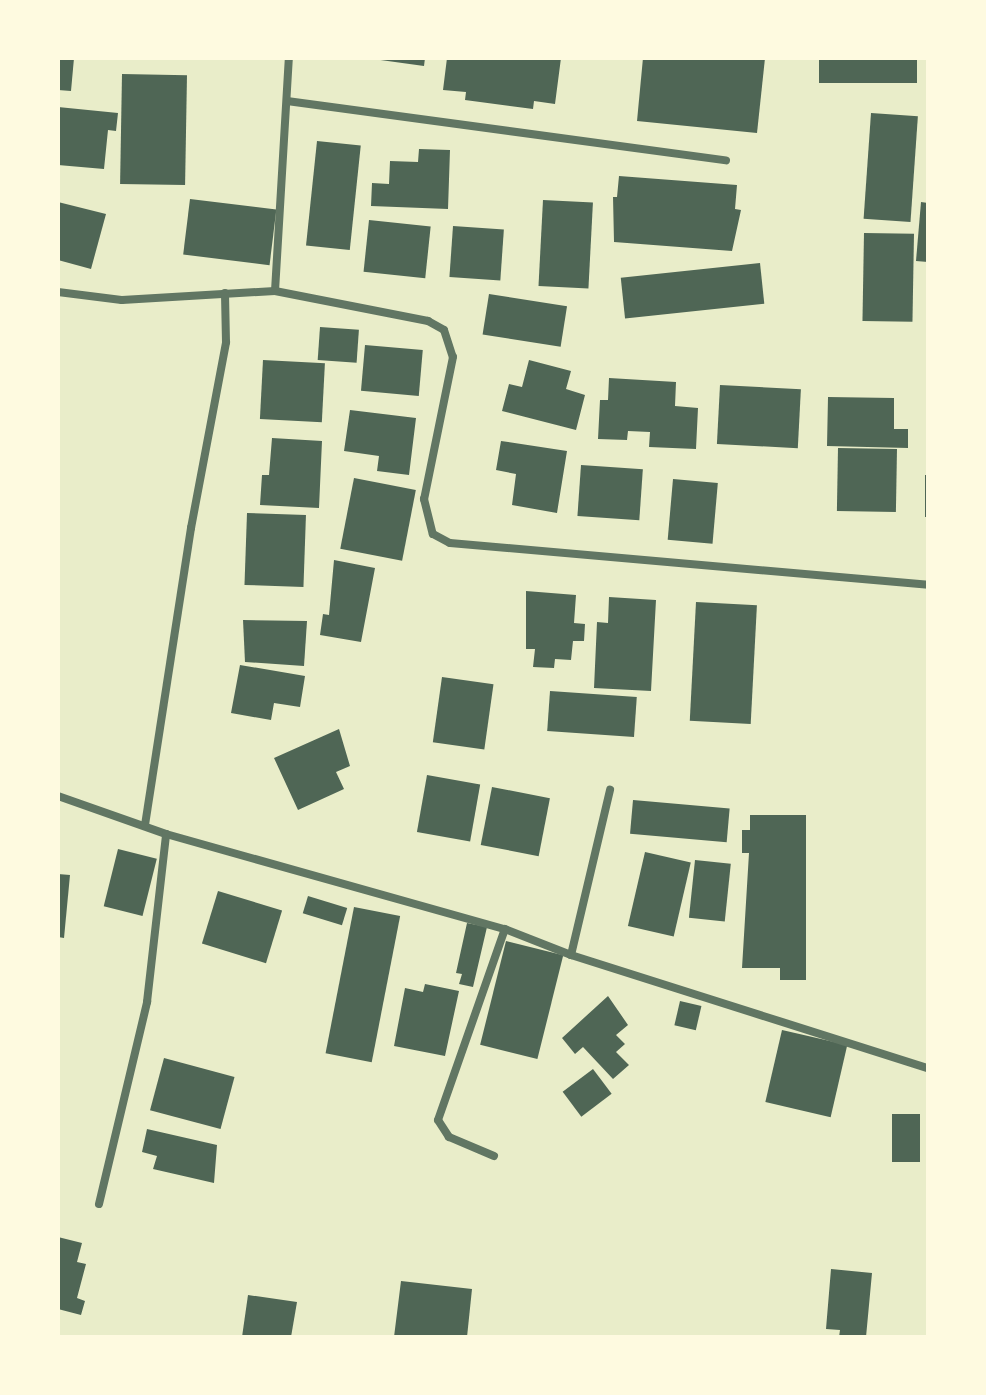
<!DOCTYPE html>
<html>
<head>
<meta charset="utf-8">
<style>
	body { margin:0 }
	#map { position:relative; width:986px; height:1395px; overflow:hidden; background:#e9edc9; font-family:"IBM Plex Sans",sans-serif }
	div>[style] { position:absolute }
	.building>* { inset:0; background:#4f6655; transform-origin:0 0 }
	.minor>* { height:8px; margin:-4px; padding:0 4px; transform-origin:4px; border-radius:4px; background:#617663 }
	span { translate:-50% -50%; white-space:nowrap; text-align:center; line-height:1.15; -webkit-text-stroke:6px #fefae0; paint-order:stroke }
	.frame { position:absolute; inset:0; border:60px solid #fefae0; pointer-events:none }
</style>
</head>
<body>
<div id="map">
	<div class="building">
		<div style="clip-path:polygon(58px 58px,74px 58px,71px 91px,58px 90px)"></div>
		<div style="clip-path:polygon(366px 58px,425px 58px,424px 66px)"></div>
		<div style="clip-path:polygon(447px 58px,561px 58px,555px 104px,534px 101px,533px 109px,465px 100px,466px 92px,443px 90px)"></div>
		<div style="clip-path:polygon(643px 58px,765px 58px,757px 133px,637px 121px)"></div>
		<div style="left:819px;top:58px;width:98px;height:25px"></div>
		<div style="left:122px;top:74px;width:65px;height:110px;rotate:1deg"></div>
		<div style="clip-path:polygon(58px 107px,118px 113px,116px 131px,108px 130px,104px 169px,58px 165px)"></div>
		<div style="left:871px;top:113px;width:47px;height:106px;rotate:4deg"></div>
		<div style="left:317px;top:141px;width:44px;height:105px;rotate:6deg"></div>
		<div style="clip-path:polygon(419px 149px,450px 150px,448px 209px,371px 206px,372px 183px,389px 184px,390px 161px,418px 162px)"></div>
		<div style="clip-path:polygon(619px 176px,737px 185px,735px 209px,741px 210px,732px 251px,614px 242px,613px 197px,617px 197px)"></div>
		<div style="left:190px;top:199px;width:87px;height:56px;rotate:7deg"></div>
		<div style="left:543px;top:200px;width:50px;height:86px;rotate:3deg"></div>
		<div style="clip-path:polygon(58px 202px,106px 214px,91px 269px,58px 260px)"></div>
		<div style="clip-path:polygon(921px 202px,928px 203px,928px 262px,916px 261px)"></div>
		<div style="left:369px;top:220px;width:62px;height:52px;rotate:6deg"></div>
		<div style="left:453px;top:226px;width:51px;height:51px;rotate:4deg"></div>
		<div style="left:864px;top:233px;width:50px;height:88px;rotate:1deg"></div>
		<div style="left:760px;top:263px;width:41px;height:140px;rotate:84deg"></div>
		<div style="left:489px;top:294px;width:79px;height:41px;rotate:9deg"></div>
		<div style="left:320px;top:327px;width:39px;height:33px;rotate:4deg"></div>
		<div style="left:365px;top:345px;width:58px;height:46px;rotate:5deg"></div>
		<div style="left:263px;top:360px;width:62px;height:59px;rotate:3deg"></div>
		<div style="clip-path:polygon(529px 360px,571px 371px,566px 389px,585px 395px,576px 430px,502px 411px,509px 384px,522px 387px)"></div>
		<div style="clip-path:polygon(609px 378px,676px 382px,675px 406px,698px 408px,696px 449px,649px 447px,650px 432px,628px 431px,627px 440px,598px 439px,600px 400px,608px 400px)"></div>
		<div style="left:720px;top:385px;width:81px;height:59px;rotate:3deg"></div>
		<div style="clip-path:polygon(828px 397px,894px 398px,894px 429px,908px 429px,908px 448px,827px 446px)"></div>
		<div style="clip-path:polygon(350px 410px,416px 418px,409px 475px,377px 471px,379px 456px,344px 451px)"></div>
		<div style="clip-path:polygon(272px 438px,322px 441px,319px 508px,260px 505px,262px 475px,269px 475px)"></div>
		<div style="clip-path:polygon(501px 441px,567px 451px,557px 513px,512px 505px,516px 474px,496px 470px)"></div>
		<div style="left:838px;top:448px;width:59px;height:63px;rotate:1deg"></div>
		<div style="left:581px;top:465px;width:62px;height:51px;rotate:4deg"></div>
		<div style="left:925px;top:475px;width:3px;height:42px"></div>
		<div style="left:354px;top:478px;width:63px;height:72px;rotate:11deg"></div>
		<div style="left:673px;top:479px;width:45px;height:61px;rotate:5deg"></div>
		<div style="left:247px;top:513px;width:59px;height:72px;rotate:2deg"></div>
		<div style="clip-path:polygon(334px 560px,375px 568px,361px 642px,320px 635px,323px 614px,329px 615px)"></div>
		<div style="clip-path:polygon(526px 591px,576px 595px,574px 623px,585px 624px,584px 641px,573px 641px,571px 660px,555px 659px,554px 668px,533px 667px,535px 649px,526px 649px)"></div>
		<div style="clip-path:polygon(609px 597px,656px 600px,651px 691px,594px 688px,597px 622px,608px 623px)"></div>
		<div style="left:696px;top:602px;width:61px;height:119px;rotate:3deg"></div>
		<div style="clip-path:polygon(243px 620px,307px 621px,304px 666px,245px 662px)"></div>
		<div style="clip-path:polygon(240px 665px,305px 676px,300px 707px,274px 703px,271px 720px,231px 713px)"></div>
		<div style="left:442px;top:677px;width:52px;height:66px;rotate:8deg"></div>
		<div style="left:550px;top:691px;width:87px;height:40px;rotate:4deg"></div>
		<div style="clip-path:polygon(339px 729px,350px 766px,336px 772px,344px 789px,298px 810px,274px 758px)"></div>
		<div style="left:427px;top:775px;width:54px;height:58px;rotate:10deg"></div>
		<div style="left:492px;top:787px;width:59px;height:59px;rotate:11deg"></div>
		<div style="left:633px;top:800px;width:97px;height:34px;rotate:5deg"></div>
		<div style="clip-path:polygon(750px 815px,806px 815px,806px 980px,780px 980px,780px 968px,742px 968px,749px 853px,742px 853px,742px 830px,750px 830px)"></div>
		<div style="left:118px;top:849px;width:40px;height:59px;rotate:14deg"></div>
		<div style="left:645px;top:852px;width:47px;height:76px;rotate:13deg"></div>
		<div style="left:695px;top:860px;width:36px;height:58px;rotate:6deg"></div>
		<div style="clip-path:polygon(58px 874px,70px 875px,64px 938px,58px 937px)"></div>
		<div style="left:218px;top:891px;width:67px;height:55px;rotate:17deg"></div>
		<div style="left:308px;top:896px;width:41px;height:18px;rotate:17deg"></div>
		<div style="left:354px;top:907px;width:47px;height:149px;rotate:11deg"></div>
		<div style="clip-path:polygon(467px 923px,487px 927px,473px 987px,459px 984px,462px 974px,456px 973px)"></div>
		<div style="left:506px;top:941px;width:59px;height:107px;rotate:14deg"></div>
		<div style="clip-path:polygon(425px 984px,459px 991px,445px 1056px,394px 1046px,405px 988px,423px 992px)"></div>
		<div style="clip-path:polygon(608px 996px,628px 1025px,616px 1035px,625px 1044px,616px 1052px,629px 1065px,613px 1079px,583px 1047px,575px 1054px,562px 1038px)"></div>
		<div style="left:680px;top:1001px;width:22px;height:25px;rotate:13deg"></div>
		<div style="left:782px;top:1030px;width:67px;height:74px;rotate:13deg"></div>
		<div style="left:164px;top:1058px;width:73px;height:54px;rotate:15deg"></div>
		<div style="left:593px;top:1069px;width:31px;height:38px;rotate:53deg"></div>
		<div style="left:892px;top:1114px;width:28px;height:48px"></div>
		<div style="clip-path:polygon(147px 1129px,217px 1145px,214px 1183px,153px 1169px,157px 1156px,142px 1152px)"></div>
		<div style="clip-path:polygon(58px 1237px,82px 1243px,77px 1262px,86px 1264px,77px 1298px,85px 1301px,81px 1315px,58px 1309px)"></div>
		<div style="clip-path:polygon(831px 1269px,872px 1273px,866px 1337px,839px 1337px,840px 1330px,826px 1329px)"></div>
		<div style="clip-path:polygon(401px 1281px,472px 1289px,467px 1337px,394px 1337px)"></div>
		<div style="clip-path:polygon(248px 1295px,297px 1302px,291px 1337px,242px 1337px)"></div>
	</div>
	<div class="minor">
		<div style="left:287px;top:101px;width:443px;rotate:7.7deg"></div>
		<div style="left:275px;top:291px;width:233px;rotate:-86.6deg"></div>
		<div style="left:58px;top:292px;width:64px;rotate:7.1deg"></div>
		<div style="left:122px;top:300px;width:153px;rotate:-3.4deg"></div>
		<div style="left:275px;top:291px;width:156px;rotate:11.1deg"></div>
		<div style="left:428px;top:321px;width:18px;rotate:29deg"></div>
		<div style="left:444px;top:330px;width:28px;rotate:72deg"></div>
		<div style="left:453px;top:357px;width:145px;rotate:101.5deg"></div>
		<div style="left:424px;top:499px;width:36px;rotate:76deg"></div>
		<div style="left:433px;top:534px;width:19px;rotate:28deg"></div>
		<div style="left:450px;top:543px;width:480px;rotate:5deg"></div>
		<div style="left:58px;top:796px;width:114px;rotate:19.4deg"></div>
		<div style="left:166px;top:834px;width:352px;rotate:15.7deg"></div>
		<div style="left:505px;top:929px;width:71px;rotate:21.5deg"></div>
		<div style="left:571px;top:955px;width:374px;rotate:17.6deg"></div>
		<div style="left:145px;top:825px;width:301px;rotate:-81.2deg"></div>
		<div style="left:191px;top:528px;width:189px;rotate:-79.3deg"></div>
		<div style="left:226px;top:342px;width:49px;rotate:-91.2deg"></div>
		<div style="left:571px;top:955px;width:170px;rotate:-76.7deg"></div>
		<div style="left:494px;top:1156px;width:49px;rotate:-157.1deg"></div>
		<div style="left:449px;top:1137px;width:20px;rotate:-123deg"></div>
		<div style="left:438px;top:1120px;width:202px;rotate:-70.7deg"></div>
		<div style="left:99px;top:1204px;width:208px;rotate:-76.6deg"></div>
		<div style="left:147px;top:1002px;width:169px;rotate:-83.5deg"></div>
	</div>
	<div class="frame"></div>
</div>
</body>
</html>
